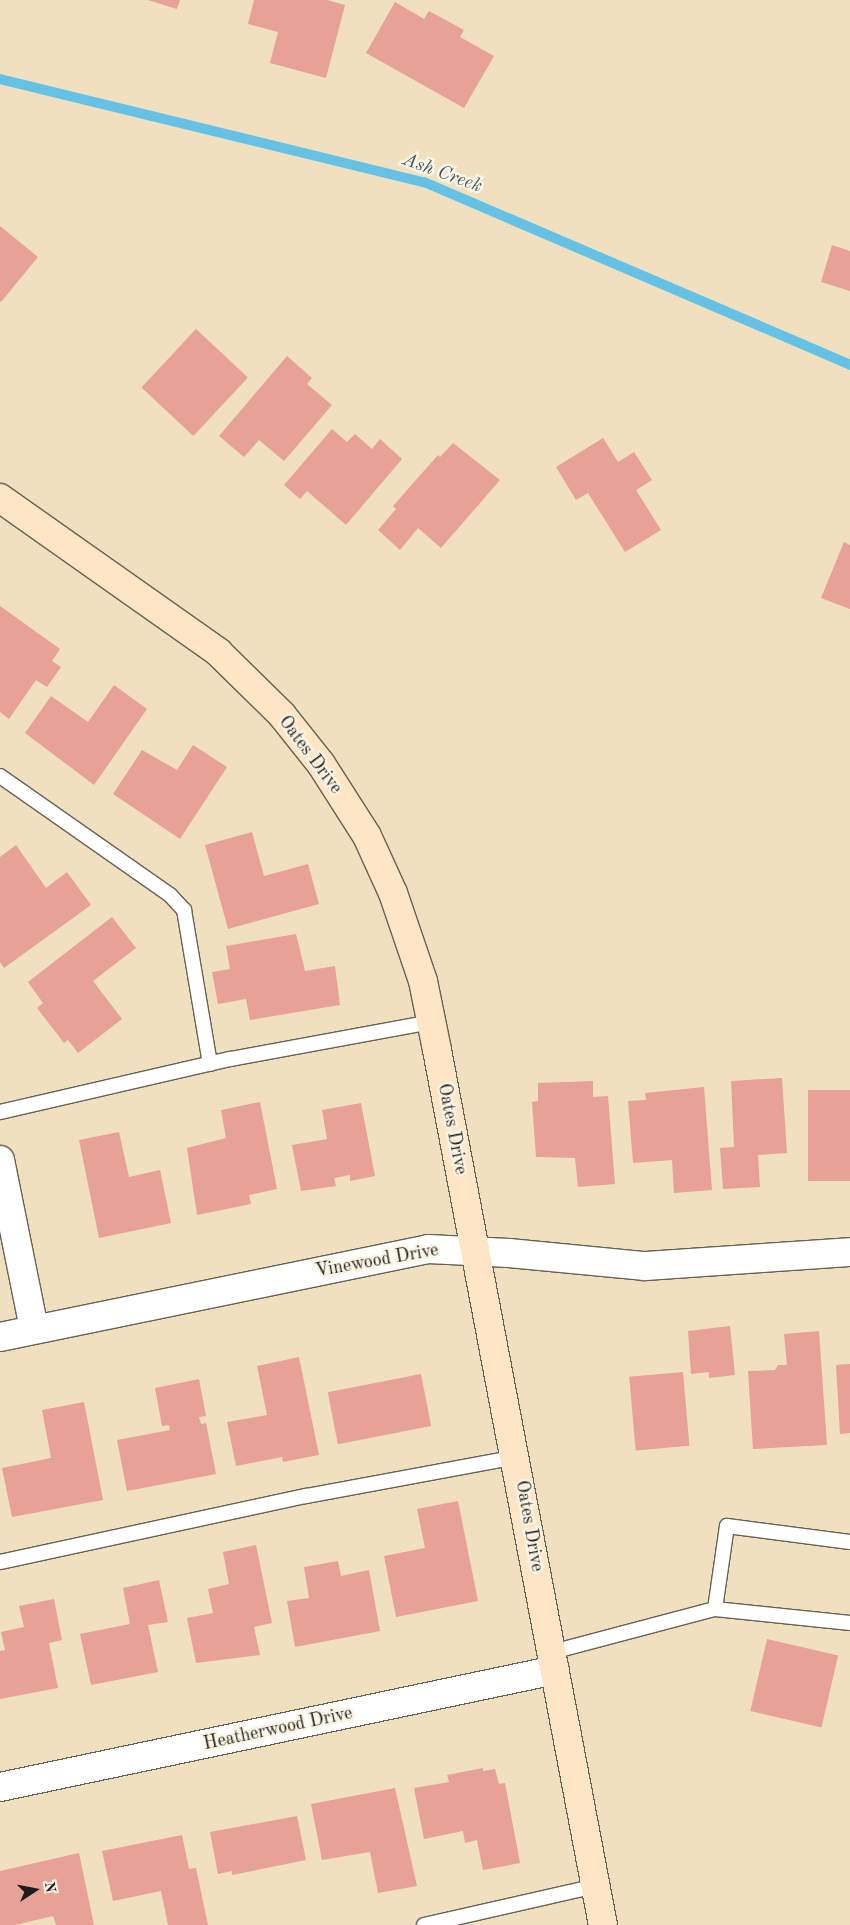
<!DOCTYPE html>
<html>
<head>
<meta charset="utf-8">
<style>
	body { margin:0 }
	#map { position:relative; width:850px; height:1925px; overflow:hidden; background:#f0e0c0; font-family:"Old Standard TT",serif }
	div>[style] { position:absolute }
	.stream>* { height:10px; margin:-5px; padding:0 5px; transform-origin:5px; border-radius:5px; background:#66c2e4 }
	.building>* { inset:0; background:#e7a197; transform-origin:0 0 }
	.roads { filter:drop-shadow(1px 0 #666155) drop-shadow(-1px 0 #666155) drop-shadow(0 1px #666155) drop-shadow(0 -1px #666155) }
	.lane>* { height:14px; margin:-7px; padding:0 7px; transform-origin:7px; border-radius:7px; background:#fff }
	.street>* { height:28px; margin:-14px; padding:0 14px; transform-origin:14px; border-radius:14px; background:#fff }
	.secondary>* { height:28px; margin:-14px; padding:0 14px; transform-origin:14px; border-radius:14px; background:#fde5c5 }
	span { translate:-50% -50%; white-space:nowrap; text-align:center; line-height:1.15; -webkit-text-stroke:5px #fcf5e5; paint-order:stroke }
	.street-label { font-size:18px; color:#1c1c1c }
	.water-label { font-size:19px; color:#365662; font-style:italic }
	.north { position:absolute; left:10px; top:1865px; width:50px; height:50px; -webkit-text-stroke:4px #fcf5e5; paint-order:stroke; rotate:79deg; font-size:14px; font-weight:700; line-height:20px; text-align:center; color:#1c1c1c }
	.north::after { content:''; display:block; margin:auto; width:18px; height:22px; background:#1c1c1c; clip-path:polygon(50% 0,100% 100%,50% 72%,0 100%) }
</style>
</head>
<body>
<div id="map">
	<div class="stream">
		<div style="left:0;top:79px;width:436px;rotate:13.7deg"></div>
		<div style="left:424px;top:182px;width:464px;rotate:23.2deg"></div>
	</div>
	<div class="building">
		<div style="clip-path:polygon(148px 0,180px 0,177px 9px)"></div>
		<div style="clip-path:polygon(254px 0,327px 0,345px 5px,326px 78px,270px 63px,278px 32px,248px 24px)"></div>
		<div style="clip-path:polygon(395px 2px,424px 19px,429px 11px,464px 30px,460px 37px,494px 56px,464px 108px,366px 53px)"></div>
		<div style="clip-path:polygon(0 226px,38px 257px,1px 302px,0 301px)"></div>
		<div style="clip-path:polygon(832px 245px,850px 251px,850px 291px,821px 282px)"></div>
		<div style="left:196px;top:329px;width:71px;height:80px;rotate:43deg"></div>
		<div style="clip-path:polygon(287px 356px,312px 378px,307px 384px,332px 405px,284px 461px,259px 440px,244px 457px,219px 436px)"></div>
		<div style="clip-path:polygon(332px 429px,347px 442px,355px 434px,372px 449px,380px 439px,402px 459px,346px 525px,307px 491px,300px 499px,284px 485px)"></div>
		<div style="clip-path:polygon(603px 438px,618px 462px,634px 452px,652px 480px,636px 490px,661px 530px,625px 552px,588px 493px,576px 500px,556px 467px)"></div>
		<div style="clip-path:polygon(453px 443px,500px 480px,441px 548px,418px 528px,400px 550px,378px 530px,396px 509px,393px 506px,438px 455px,440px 457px)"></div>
		<div style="clip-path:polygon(844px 542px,850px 545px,850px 609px,821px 598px)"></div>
		<div style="clip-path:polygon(0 606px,60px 649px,52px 661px,61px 667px,47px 687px,36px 680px,9px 719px,0 712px)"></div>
		<div style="clip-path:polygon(114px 685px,147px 709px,94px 785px,25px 733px,51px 696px,88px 722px)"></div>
		<div style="clip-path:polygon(193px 745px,227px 767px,180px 839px,113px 794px,142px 750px,177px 770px)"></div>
		<div style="clip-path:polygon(252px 832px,264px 876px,308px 864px,319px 904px,228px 929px,205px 845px)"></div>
		<div style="clip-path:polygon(16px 845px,46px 888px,67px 872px,91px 905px,4px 968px,0 962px,0 857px)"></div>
		<div style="clip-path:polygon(112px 917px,136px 948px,93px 981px,122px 1019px,78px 1053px,68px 1040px,64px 1043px,37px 1008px,43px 1003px,28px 982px)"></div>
		<div style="clip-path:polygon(296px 934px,305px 971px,335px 966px,340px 1005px,250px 1020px,246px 999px,218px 1004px,212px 972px,230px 969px,226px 946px)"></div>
		<div style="clip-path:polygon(782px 1078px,787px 1153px,758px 1155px,760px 1187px,723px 1189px,720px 1148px,734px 1147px,731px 1081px)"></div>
		<div style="clip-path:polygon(593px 1081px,593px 1097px,608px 1096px,615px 1184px,578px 1187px,575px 1158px,536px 1157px,532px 1102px,538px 1101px,538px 1083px)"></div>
		<div style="clip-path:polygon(704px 1087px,712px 1190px,674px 1193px,672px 1160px,633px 1163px,628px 1101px,646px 1100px,645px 1093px)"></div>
		<div style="left:850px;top:1090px;width:91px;height:42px;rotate:90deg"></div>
		<div style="clip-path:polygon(260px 1102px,277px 1189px,249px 1195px,251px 1204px,197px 1215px,187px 1148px,226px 1138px,221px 1110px)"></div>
		<div style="clip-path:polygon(361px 1103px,375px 1176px,350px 1181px,350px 1175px,334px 1178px,336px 1186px,301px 1191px,292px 1145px,327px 1139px,322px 1110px)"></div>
		<div style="clip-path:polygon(119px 1132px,129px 1177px,160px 1170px,171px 1223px,99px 1238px,79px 1140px)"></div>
		<div style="clip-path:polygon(730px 1326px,735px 1375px,709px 1378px,709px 1372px,691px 1374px,688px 1331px)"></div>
		<div style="clip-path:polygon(819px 1331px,827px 1445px,753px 1449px,748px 1371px,775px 1370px,778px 1365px,787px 1365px,784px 1334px)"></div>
		<div style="clip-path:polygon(299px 1357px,319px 1455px,283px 1462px,282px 1457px,236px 1466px,227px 1422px,267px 1415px,257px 1366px)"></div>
		<div style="clip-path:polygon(850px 1364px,850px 1433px,840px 1434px,836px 1365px)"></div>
		<div style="left:683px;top:1372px;width:74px;height:54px;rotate:85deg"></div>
		<div style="left:421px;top:1374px;width:53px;height:95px;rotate:79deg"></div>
		<div style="clip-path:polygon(199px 1379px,206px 1416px,199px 1417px,201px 1424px,206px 1423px,216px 1474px,127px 1491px,117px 1440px,170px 1430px,169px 1425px,162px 1426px,155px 1388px)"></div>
		<div style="clip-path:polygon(84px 1402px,103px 1500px,12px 1517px,2px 1468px,51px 1458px,42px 1410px)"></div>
		<div style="clip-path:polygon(458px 1501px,478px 1601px,396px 1617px,384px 1556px,425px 1548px,417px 1509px)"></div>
		<div style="clip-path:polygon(256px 1545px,272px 1623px,254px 1627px,260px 1655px,196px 1663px,187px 1618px,213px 1613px,208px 1589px,229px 1584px,223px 1552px)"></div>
		<div style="clip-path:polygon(338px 1561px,341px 1576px,369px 1570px,380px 1631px,295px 1647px,287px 1601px,309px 1598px,304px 1567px)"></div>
		<div style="clip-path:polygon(159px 1580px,168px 1622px,148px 1625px,158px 1672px,91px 1685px,80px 1634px,130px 1624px,123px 1588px)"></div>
		<div style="clip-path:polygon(54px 1599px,62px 1640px,49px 1643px,58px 1688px,0 1699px,0 1651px,5px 1650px,1px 1632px,24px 1627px,19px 1606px)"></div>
		<div style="left:767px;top:1639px;width:73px;height:74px;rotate:13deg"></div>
		<div style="clip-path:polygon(483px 1768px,483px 1771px,495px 1769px,499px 1784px,505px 1783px,520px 1863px,483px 1870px,477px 1840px,465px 1843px,463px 1831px,424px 1839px,414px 1788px,449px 1782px,447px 1775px)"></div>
		<div style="clip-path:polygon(395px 1788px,417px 1886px,378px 1893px,370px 1852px,322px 1860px,311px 1804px)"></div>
		<div style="clip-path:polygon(297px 1816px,306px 1860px,232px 1875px,232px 1871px,218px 1874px,210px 1832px)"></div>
		<div style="clip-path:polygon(182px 1835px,189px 1869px,196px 1868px,208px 1925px,168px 1925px,161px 1891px,113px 1901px,102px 1851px)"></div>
		<div style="clip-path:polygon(79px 1853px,94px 1925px,56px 1925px,53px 1916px,15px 1925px,0 1925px,0 1871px)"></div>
	</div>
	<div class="roads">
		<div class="lane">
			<div style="left:0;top:776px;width:208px;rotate:35deg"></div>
			<div style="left:170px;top:895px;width:21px;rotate:47deg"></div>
			<div style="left:184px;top:910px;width:156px;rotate:80.4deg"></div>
			<div style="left:0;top:1112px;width:236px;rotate:-13deg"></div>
			<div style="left:230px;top:1059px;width:204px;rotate:-10.4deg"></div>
			<div style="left:0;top:1562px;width:313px;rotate:-12.2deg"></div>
			<div style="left:306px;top:1496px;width:215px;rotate:-10.5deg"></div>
			<div style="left:715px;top:1609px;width:84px;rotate:-81.8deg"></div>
			<div style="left:727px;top:1526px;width:124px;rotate:7.4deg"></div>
			<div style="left:552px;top:1652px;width:169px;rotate:-14.8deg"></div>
			<div style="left:715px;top:1609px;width:136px;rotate:5.9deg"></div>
			<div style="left:424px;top:1925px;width:176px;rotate:-12.8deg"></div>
		</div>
		<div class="street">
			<div style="left:0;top:1160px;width:172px;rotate:78.6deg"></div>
			<div style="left:0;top:1337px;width:437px;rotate:-11.6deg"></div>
			<div style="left:428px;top:1249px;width:81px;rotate:2.8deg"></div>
			<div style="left:509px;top:1253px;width:137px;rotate:5.5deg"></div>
			<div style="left:645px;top:1266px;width:205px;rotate:-3.9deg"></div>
			<div style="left:0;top:1787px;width:567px;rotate:-11.9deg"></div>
		</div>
		<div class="secondary">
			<div style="left:0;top:498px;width:267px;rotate:35.2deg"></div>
			<div style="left:218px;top:652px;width:90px;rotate:44.5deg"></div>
			<div style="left:282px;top:715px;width:63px;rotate:51.5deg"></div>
			<div style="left:321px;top:764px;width:85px;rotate:57.4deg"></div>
			<div style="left:367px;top:836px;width:63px;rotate:65.5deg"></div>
			<div style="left:393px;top:893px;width:93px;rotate:71.2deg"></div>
			<div style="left:423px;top:981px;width:70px;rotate:78.5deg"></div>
			<div style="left:437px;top:1050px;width:891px;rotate:79.26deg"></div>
		</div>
	</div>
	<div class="street-label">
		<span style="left:310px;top:755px;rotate:53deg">Oates Drive</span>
		<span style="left:452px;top:1129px;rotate:79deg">Oates Drive</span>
		<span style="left:377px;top:1261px;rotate:-10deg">Vinewood Drive</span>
		<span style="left:529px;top:1526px;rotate:80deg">Oates Drive</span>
		<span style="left:278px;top:1729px;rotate:-12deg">Heatherwood Drive</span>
	</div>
	<div class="water-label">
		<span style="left:442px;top:174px;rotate:20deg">Ash Creek</span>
	</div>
	<div class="north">N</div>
</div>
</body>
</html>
